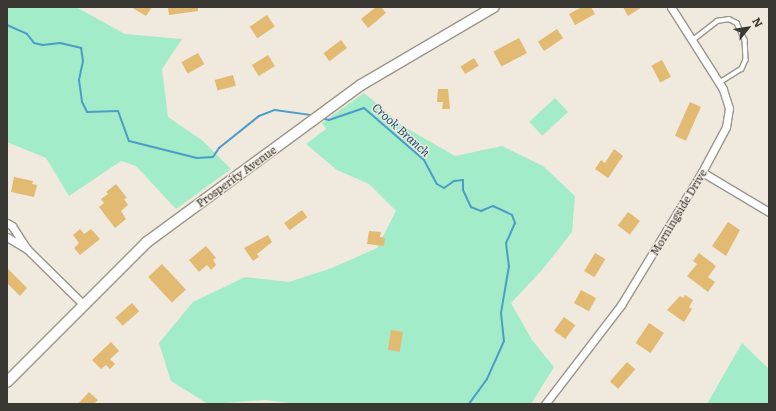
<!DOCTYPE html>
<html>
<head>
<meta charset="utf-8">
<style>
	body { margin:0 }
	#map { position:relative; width:776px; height:411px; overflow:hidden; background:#f0e9de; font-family:Literata,serif }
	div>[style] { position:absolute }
	.green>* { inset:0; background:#a3ecc9; transform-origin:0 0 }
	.stream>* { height:2px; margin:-1px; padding:0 1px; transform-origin:1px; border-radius:1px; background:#4b9dc8 }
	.building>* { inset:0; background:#e2ba71; transform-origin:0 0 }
	.roads { filter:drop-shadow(1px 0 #9b958a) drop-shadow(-1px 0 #9b958a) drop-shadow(0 1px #9b958a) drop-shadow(0 -1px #9b958a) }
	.service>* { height:3.5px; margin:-1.75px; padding:0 1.75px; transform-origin:1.75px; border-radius:1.75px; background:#fff }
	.minor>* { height:7px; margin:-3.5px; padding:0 3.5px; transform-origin:3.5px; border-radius:3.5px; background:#fff }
	.secondary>* { height:10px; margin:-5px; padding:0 5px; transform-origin:5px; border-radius:5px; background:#fff }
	span { translate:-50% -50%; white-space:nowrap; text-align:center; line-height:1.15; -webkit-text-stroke:3px #f0e9de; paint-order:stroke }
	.street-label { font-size:11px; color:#3a3833 }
	.water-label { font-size:12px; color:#125270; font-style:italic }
	.frame { position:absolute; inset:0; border:8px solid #3a3833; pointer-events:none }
	.north { position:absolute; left:728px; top:8px; width:40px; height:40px; -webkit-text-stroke:3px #f0e9de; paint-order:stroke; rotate:60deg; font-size:11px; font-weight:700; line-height:16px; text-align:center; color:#3a3833 }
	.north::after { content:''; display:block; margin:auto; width:14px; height:18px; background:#3a3833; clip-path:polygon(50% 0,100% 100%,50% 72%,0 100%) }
</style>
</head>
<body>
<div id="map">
	<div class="green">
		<div style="clip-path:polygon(7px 7px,76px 7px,125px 34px,182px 39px,162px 69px,168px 117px,203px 141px,231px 169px,176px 209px,136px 166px,121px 161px,69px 196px,46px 158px,7px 142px)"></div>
		<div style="clip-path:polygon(364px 93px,403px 126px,455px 156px,502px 146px,543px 166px,575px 196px,572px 232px,542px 270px,511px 303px,532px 340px,554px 367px,531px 404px,298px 404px,265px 400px,208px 404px,171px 381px,159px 343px,193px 302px,245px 277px,289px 282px,332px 268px,377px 248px,396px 211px,369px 184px,337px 170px,306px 144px,326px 129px,322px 123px)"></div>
		<div style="left:555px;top:98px;width:19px;height:35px;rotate:47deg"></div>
		<div style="clip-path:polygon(742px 343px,769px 369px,769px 404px,707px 404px)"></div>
	</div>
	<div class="stream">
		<div style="left:7px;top:25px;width:22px;rotate:24deg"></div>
		<div style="left:27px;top:34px;width:11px;rotate:52deg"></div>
		<div style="left:34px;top:43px;width:9px;rotate:13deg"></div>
		<div style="left:43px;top:45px;width:17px;rotate:-7deg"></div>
		<div style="left:60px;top:43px;width:22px;rotate:13deg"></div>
		<div style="left:81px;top:48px;width:13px;rotate:81deg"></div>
		<div style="left:83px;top:61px;width:19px;rotate:102deg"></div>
		<div style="left:79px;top:80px;width:22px;rotate:82deg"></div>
		<div style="left:82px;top:102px;width:11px;rotate:63deg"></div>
		<div style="left:87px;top:112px;width:31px;rotate:-2deg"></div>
		<div style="left:118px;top:111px;width:32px;rotate:70deg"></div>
		<div style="left:129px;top:141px;width:70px;rotate:14deg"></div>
		<div style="left:197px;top:158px;width:16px;rotate:-4deg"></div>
		<div style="left:213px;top:157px;width:11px;rotate:-56deg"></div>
		<div style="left:219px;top:148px;width:51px;rotate:-38.7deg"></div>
		<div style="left:259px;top:116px;width:17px;rotate:-21deg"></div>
		<div style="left:275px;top:110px;width:35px;rotate:8deg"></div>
		<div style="left:325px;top:119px;width:4px;rotate:14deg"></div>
		<div style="left:329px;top:120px;width:37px;rotate:-19deg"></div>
		<div style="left:364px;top:108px;width:79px;rotate:40.9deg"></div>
		<div style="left:424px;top:160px;width:27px;rotate:62deg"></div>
		<div style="left:437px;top:184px;width:8px;rotate:30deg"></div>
		<div style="left:444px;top:188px;width:12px;rotate:-35deg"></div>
		<div style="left:454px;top:181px;width:9px;rotate:-6deg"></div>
		<div style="left:463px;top:180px;width:10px;rotate:90deg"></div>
		<div style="left:463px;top:190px;width:19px;rotate:65deg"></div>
		<div style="left:471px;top:207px;width:11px;rotate:22deg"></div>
		<div style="left:481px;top:211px;width:13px;rotate:-23deg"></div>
		<div style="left:493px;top:206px;width:21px;rotate:25deg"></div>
		<div style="left:512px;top:215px;width:9px;rotate:69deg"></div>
		<div style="left:515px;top:223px;width:22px;rotate:114deg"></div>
		<div style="left:506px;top:243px;width:23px;rotate:83deg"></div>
		<div style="left:509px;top:266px;width:48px;rotate:99.7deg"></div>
		<div style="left:501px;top:313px;width:28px;rotate:84deg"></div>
		<div style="left:504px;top:341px;width:42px;rotate:114.1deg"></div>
		<div style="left:487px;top:379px;width:31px;rotate:126deg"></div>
	</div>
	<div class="building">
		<div style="clip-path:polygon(131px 7px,152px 7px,146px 16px)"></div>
		<div style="clip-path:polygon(168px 7px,198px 7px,198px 11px,169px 15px)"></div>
		<div style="clip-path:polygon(376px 7px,381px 7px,386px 13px,368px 28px,361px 19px)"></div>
		<div style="clip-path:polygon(582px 7px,591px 7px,595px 14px,575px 25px,569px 14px)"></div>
		<div style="clip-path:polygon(623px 7px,642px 7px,628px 16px)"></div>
		<div style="left:267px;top:15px;width:14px;height:21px;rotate:56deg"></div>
		<div style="left:557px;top:29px;width:11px;height:23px;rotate:56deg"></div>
		<div style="left:519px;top:38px;width:17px;height:29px;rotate:62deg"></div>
		<div style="left:341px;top:40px;width:10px;height:22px;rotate:53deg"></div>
		<div style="left:198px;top:53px;width:13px;height:19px;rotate:61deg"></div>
		<div style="left:268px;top:55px;width:13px;height:19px;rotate:58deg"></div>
		<div style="left:474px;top:58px;width:9px;height:16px;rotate:58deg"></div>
		<div style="left:662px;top:60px;width:19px;height:12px;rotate:62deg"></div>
		<div style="left:233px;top:75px;width:11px;height:19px;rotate:75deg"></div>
		<div style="clip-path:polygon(438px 89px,448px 89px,450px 109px,442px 109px,443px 102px,437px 102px)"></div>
		<div style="left:690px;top:102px;width:12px;height:37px;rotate:24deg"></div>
		<div style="clip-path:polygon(614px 149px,623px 156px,608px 178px,595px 169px,601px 160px,605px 163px)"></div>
		<div style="clip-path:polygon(14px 177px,33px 181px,32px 184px,37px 185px,34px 197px,11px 192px)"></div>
		<div style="clip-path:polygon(116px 184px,127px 198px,124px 199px,128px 205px,121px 211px,126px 219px,115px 228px,99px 207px,104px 203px,101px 199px,108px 194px,106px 192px)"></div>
		<div style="left:302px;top:210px;width:9px;height:22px;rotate:54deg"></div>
		<div style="left:628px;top:212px;width:15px;height:17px;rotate:37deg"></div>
		<div style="clip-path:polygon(728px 222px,740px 230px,726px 256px,712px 246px)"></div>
		<div style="clip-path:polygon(80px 229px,84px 234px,91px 229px,100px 239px,80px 255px,74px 248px,79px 243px,73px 235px)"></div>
		<div style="clip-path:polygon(369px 231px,381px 232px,380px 237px,385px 238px,384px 246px,367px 244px)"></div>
		<div style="clip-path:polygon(268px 235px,272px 242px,257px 254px,259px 257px,253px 261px,244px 248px)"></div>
		<div style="clip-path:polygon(206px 246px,216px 258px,213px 260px,216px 265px,211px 270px,207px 265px,199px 272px,189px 260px)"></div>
		<div style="left:595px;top:253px;width:12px;height:21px;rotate:31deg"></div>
		<div style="clip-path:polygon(699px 253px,716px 266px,708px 277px,715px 282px,708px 292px,687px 276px,697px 264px,693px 261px)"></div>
		<div style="left:162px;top:264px;width:35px;height:19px;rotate:47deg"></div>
		<div style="clip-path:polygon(7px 268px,27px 288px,20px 296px,7px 283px)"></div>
		<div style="left:581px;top:290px;width:17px;height:15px;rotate:28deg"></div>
		<div style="clip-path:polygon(685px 295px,693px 300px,689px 307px,692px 309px,684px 322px,667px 310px,680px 296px,683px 298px)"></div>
		<div style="left:132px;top:303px;width:11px;height:22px;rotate:49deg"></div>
		<div style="left:564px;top:317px;width:14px;height:17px;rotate:36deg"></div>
		<div style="left:649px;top:323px;width:18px;height:24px;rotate:34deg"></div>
		<div style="left:391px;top:330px;width:12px;height:20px;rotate:9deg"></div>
		<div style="clip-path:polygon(111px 342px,119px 351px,110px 359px,115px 364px,110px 369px,106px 365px,101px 369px,92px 360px)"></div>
		<div style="left:627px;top:362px;width:11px;height:26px;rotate:41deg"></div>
		<div style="clip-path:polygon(89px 392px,98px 400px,94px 404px,78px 404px)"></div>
	</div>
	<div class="roads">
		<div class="service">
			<div style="left:693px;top:40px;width:31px;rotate:-38deg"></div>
			<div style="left:717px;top:21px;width:12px;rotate:-9deg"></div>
			<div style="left:729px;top:19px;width:9px;rotate:27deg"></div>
			<div style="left:737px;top:23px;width:19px;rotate:65deg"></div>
			<div style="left:745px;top:40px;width:20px;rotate:87deg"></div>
			<div style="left:746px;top:60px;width:10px;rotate:114deg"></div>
			<div style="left:742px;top:69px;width:26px;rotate:148deg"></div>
		</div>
		<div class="minor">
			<div style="left:702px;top:172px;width:78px;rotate:30.8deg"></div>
			<div style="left:7px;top:223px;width:6px;rotate:31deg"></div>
			<div style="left:12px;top:226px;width:27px;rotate:57deg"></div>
			<div style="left:27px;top:249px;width:23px;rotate:-149deg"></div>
			<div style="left:27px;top:249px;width:78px;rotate:44.5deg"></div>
			<div style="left:545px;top:404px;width:125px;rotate:-52.5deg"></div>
			<div style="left:621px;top:305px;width:156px;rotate:-58.7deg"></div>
			<div style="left:702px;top:172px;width:51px;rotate:-61.9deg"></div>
			<div style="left:726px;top:127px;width:19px;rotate:-81deg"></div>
			<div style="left:729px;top:108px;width:20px;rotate:-108deg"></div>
			<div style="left:723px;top:89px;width:97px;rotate:-122.4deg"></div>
		</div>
		<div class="secondary">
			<div style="left:7px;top:382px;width:198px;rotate:-45deg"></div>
			<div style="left:147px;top:242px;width:265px;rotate:-36.3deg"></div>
			<div style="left:361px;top:85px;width:154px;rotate:-30.4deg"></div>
		</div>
	</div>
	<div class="street-label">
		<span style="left:236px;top:176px;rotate:-36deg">Prosperity Avenue</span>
		<span style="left:678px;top:212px;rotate:-59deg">Morningside Drive</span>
	</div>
	<div class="water-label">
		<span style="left:401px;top:130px;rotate:42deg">Crook Branch</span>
	</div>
	<div class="frame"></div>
	<div class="north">N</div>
</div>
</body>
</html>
